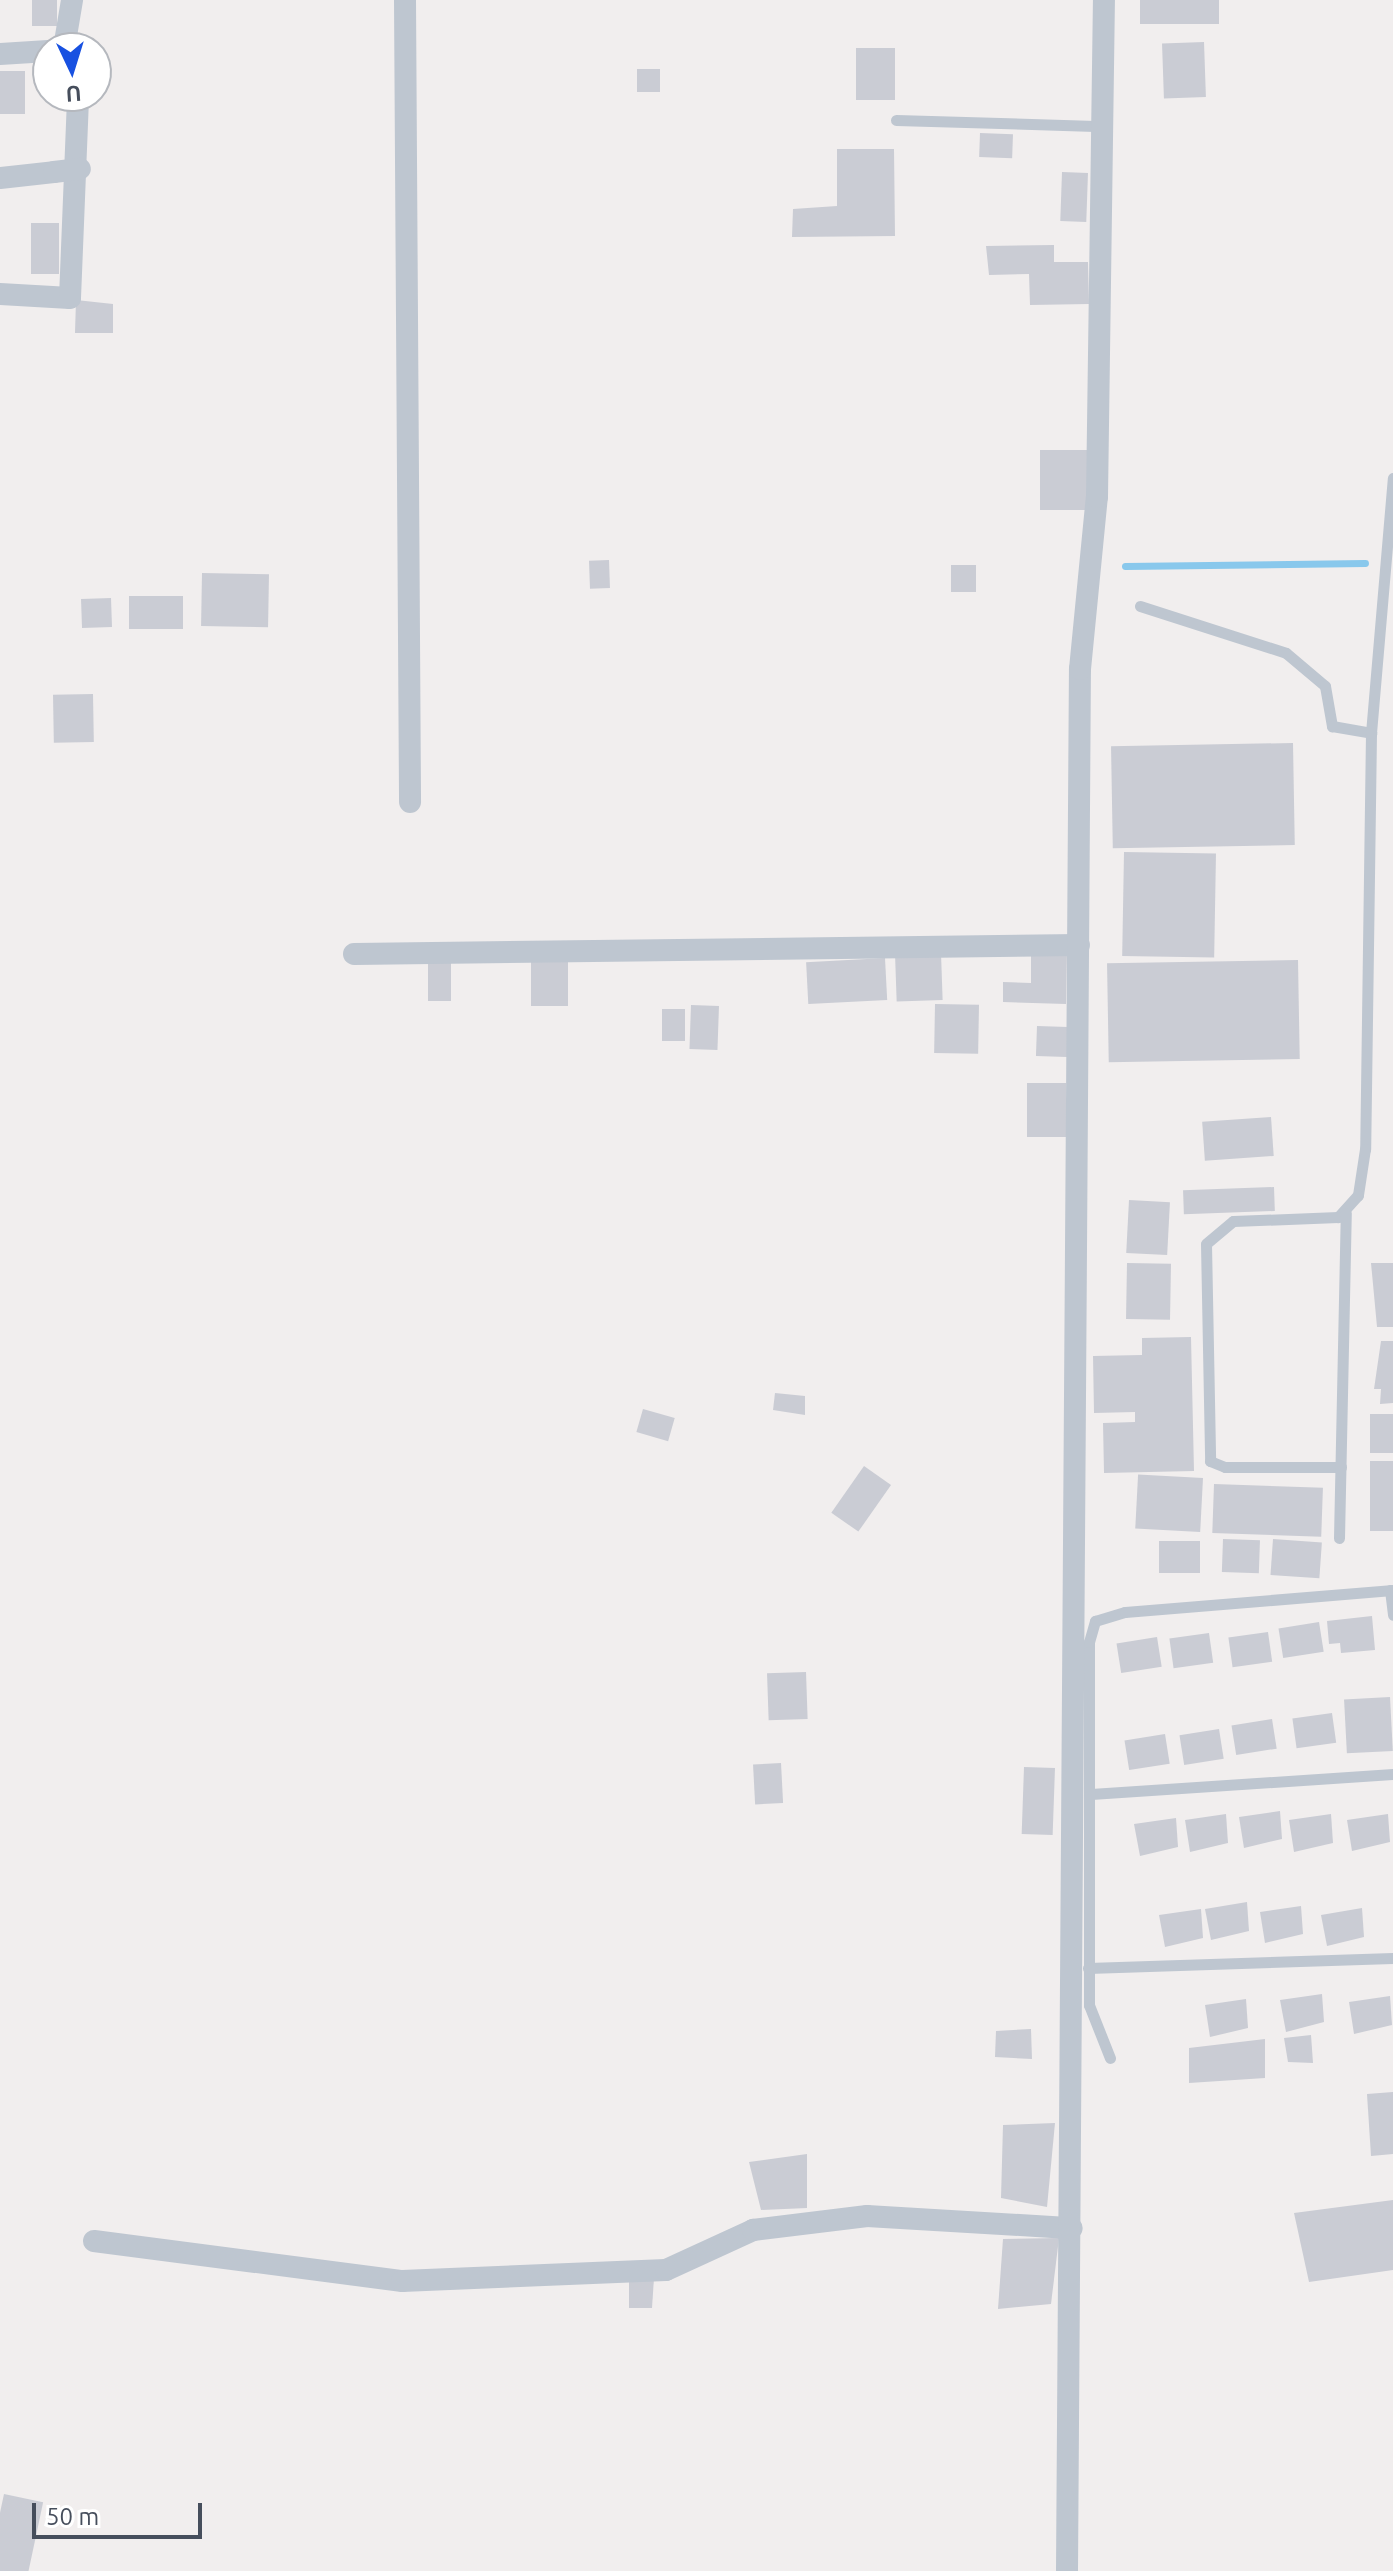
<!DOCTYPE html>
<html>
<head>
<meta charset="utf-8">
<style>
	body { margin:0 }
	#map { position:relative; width:1393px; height:2571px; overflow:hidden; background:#f1eeee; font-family:Ubuntu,sans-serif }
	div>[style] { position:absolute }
	.stream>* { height:7px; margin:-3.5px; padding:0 3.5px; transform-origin:3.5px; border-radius:3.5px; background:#89c8ec }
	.building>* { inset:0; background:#caccd4; transform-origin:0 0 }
	.service>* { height:11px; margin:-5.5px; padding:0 5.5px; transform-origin:5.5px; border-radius:5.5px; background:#bec6d0 }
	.minor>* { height:22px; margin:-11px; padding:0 11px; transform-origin:11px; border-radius:11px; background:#bec6d0 }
	.minor-bridge>* { height:22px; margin:-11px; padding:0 11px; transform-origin:11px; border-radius:11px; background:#bec6d0 }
	span { translate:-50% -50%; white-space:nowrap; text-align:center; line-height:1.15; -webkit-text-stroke:7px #fff; paint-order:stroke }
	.north { position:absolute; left:32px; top:32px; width:80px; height:80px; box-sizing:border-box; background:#fff; border:2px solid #b5b8be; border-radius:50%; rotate:176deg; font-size:22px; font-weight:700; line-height:32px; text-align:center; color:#464e5c }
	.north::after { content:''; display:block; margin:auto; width:28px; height:36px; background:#1851e1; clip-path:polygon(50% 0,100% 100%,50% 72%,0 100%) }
	.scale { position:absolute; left:32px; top:2503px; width:170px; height:36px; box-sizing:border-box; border:4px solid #464e5c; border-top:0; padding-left:10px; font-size:24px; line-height:28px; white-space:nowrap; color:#464e5c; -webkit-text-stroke:6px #fff; paint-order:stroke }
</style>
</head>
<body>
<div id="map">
	<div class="stream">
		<div style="left:1125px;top:566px;width:240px;rotate:-0.7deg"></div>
	</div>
	<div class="building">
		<div style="left:32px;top:0;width:25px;height:26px"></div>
		<div style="left:1140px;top:0;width:79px;height:24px"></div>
		<div style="left:1204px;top:42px;width:55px;height:42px;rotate:88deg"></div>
		<div style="left:856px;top:48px;width:39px;height:52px"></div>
		<div style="left:637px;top:69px;width:23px;height:23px"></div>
		<div style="left:0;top:71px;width:25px;height:43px"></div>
		<div style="left:980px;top:133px;width:33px;height:24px;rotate:2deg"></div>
		<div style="clip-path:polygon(837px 149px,894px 149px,895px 236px,792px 237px,793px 209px,837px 206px)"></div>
		<div style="left:1062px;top:172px;width:26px;height:49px;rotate:2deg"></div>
		<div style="left:31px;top:223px;width:28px;height:51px"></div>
		<div style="clip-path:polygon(1054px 245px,1054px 262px,1088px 262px,1089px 304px,1030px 305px,1029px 274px,989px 275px,986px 246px)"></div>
		<div style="clip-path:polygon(76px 300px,113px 304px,113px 333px,75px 333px)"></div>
		<div style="left:1040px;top:450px;width:50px;height:60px"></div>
		<div style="left:609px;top:560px;width:28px;height:20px;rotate:88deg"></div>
		<div style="left:976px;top:565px;width:27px;height:25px;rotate:90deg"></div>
		<div style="left:202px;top:573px;width:67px;height:53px;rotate:1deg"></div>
		<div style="left:129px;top:596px;width:54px;height:33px"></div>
		<div style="left:111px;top:598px;width:29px;height:30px;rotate:88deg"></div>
		<div style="left:93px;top:694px;width:48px;height:40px;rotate:89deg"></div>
		<div style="left:1293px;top:743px;width:102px;height:182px;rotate:89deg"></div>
		<div style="left:1124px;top:852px;width:92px;height:104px;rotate:1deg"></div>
		<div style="clip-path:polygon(1031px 951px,1067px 952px,1066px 1004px,1003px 1002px,1003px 982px,1031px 983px)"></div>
		<div style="left:941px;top:953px;width:47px;height:46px;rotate:88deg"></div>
		<div style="left:885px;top:958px;width:42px;height:79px;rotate:87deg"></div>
		<div style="left:1298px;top:960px;width:99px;height:191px;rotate:89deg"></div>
		<div style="left:428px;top:961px;width:23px;height:40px"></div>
		<div style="left:531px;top:962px;width:37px;height:44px"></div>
		<div style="left:935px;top:1004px;width:44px;height:49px;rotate:1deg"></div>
		<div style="left:691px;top:1005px;width:28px;height:44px;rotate:2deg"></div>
		<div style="left:662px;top:1009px;width:23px;height:32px"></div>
		<div style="left:1037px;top:1026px;width:31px;height:30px;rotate:2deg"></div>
		<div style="left:1027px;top:1083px;width:39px;height:54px"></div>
		<div style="left:1271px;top:1117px;width:39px;height:69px;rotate:86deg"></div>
		<div style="left:1274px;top:1187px;width:24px;height:91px;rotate:88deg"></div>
		<div style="left:1129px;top:1200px;width:41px;height:53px;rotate:3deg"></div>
		<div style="left:1127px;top:1263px;width:44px;height:56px;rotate:1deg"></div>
		<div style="clip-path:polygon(1371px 1263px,1393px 1263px,1393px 1327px,1377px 1327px)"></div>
		<div style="clip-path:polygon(1191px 1337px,1194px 1471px,1104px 1473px,1103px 1423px,1135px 1422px,1135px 1412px,1094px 1413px,1093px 1356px,1142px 1355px,1142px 1338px)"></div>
		<div style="clip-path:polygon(1381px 1341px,1393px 1341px,1393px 1403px,1380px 1404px,1381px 1389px,1374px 1389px)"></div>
		<div style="clip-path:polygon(775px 1393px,805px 1396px,805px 1415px,773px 1410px)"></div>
		<div style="left:643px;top:1409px;width:33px;height:24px;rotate:16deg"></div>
		<div style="left:1370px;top:1414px;width:23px;height:39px"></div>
		<div style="left:1370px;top:1461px;width:23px;height:70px"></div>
		<div style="left:864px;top:1466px;width:33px;height:57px;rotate:35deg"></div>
		<div style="left:1203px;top:1478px;width:54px;height:65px;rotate:93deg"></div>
		<div style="left:1214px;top:1484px;width:109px;height:49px;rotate:2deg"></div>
		<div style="left:1223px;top:1539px;width:37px;height:33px;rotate:2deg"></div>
		<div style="left:1273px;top:1539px;width:49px;height:36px;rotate:4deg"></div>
		<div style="left:1159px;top:1541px;width:41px;height:32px"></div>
		<div style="clip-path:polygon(1372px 1616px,1375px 1650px,1341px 1653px,1340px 1643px,1329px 1644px,1327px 1621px)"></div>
		<div style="left:1319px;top:1622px;width:30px;height:41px;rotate:81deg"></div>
		<div style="left:1268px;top:1632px;width:30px;height:40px;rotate:82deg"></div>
		<div style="left:1209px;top:1633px;width:30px;height:40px;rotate:82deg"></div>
		<div style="left:1157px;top:1637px;width:30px;height:41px;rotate:81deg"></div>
		<div style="left:806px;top:1672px;width:47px;height:39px;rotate:88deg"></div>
		<div style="left:1390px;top:1697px;width:54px;height:46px;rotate:87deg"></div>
		<div style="left:1332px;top:1713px;width:30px;height:40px;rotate:82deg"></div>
		<div style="left:1272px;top:1719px;width:30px;height:41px;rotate:81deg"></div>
		<div style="left:1219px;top:1729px;width:30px;height:40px;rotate:81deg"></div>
		<div style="left:1165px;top:1734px;width:30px;height:41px;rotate:81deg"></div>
		<div style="left:781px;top:1763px;width:40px;height:28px;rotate:87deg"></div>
		<div style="left:1024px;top:1767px;width:31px;height:67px;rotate:2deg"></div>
		<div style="clip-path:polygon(1280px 1811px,1282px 1839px,1244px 1848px,1239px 1817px)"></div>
		<div style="clip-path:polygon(1226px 1814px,1228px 1843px,1190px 1852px,1185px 1820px)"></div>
		<div style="clip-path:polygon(1331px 1814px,1333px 1843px,1294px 1852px,1289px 1820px)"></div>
		<div style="clip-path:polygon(1388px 1814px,1390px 1842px,1352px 1851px,1347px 1820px)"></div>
		<div style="clip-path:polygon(1176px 1818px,1178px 1847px,1140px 1856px,1134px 1824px)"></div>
		<div style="clip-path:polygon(1247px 1902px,1249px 1931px,1211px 1940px,1205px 1909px)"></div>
		<div style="clip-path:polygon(1301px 1906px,1303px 1934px,1265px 1943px,1260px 1912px)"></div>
		<div style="clip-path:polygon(1362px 1908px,1364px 1937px,1327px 1946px,1321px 1915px)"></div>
		<div style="clip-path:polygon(1201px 1909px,1203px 1938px,1165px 1947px,1159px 1915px)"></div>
		<div style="clip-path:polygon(1322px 1994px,1324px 2022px,1286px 2032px,1280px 2000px)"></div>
		<div style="clip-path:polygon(1390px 1996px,1392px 2025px,1354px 2034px,1349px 2002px)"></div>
		<div style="clip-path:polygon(1246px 1999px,1248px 2028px,1210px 2037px,1205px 2005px)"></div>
		<div style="clip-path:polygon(1031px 2029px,1032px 2059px,995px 2057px,996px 2031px)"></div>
		<div style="clip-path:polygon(1311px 2035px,1313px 2063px,1288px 2062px,1284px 2038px)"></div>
		<div style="clip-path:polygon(1265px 2039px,1265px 2078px,1189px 2083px,1189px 2048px)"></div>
		<div style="clip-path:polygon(1393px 2092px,1393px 2154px,1371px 2156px,1367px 2094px)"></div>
		<div style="clip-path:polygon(1055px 2123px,1047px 2207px,1001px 2198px,1003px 2125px)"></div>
		<div style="clip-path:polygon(807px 2154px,807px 2208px,761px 2210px,749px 2162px)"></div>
		<div style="clip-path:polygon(1393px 2200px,1393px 2270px,1309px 2282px,1294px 2213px)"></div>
		<div style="clip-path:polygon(1059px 2238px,1051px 2304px,998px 2309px,1003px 2239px)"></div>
		<div style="clip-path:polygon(654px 2278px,652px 2308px,629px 2308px,629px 2280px)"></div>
		<div style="left:4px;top:2494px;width:40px;height:77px;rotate:12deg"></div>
	</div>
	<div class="service">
		<div style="left:896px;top:120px;width:207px;rotate:1.7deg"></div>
		<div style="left:1140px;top:606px;width:153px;rotate:17.8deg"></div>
		<div style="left:1286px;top:653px;width:51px;rotate:40.2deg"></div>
		<div style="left:1325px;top:686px;width:41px;rotate:80.1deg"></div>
		<div style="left:1332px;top:726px;width:40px;rotate:10deg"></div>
		<div style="left:1371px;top:733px;width:416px;rotate:90.8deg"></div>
		<div style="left:1365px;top:1149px;width:47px;rotate:98.7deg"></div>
		<div style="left:1358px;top:1195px;width:30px;rotate:132deg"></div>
		<div style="left:1338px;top:1217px;width:105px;rotate:177.8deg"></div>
		<div style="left:1233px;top:1221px;width:35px;rotate:140deg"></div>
		<div style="left:1206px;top:1244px;width:217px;rotate:88.9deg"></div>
		<div style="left:1210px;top:1461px;width:16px;rotate:22deg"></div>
		<div style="left:1225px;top:1467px;width:116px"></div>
		<div style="left:1371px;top:733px;width:256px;rotate:-85.1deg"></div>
		<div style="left:1339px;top:1538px;width:325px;rotate:-88.8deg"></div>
		<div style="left:1390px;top:1590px;width:25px;rotate:83deg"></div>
		<div style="left:1091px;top:1794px;width:303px;rotate:-3.8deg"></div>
		<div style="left:1088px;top:1968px;width:305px;rotate:-1.9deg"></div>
		<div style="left:1110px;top:2058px;width:57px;rotate:-111.6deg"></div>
		<div style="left:1089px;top:2005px;width:363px;rotate:-90deg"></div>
		<div style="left:1089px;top:1642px;width:22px;rotate:-74deg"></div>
		<div style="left:1095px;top:1621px;width:31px;rotate:-17deg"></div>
		<div style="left:1125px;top:1612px;width:269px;rotate:-4.7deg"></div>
	</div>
	<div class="minor">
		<div style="left:405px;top:0;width:802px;rotate:89.64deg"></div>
		<div style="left:64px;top:48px;width:49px;rotate:-80.5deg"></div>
		<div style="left:0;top:54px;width:48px;rotate:-3.6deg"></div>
		<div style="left:0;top:178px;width:54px;rotate:-6.3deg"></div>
		<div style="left:0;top:294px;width:70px;rotate:3.3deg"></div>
		<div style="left:70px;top:298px;width:202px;rotate:-87.7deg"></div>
		<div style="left:354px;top:954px;width:725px;rotate:-0.71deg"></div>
		<div style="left:94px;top:2241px;width:311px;rotate:7.4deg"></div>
		<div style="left:402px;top:2281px;width:264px;rotate:-2.4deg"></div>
		<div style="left:666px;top:2270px;width:96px;rotate:-24.7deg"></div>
		<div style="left:753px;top:2230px;width:115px;rotate:-7deg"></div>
		<div style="left:867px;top:2216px;width:205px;rotate:3.4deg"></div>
		<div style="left:1067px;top:2571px;width:1902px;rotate:-89.61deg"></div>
		<div style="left:1080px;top:669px;width:173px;rotate:-84.4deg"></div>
		<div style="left:1097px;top:497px;width:497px;rotate:-89.2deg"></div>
	</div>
	<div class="minor-bridge">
		<div style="left:54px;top:172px;width:26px;rotate:-7deg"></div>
	</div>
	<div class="north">U</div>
	<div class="scale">50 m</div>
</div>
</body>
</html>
